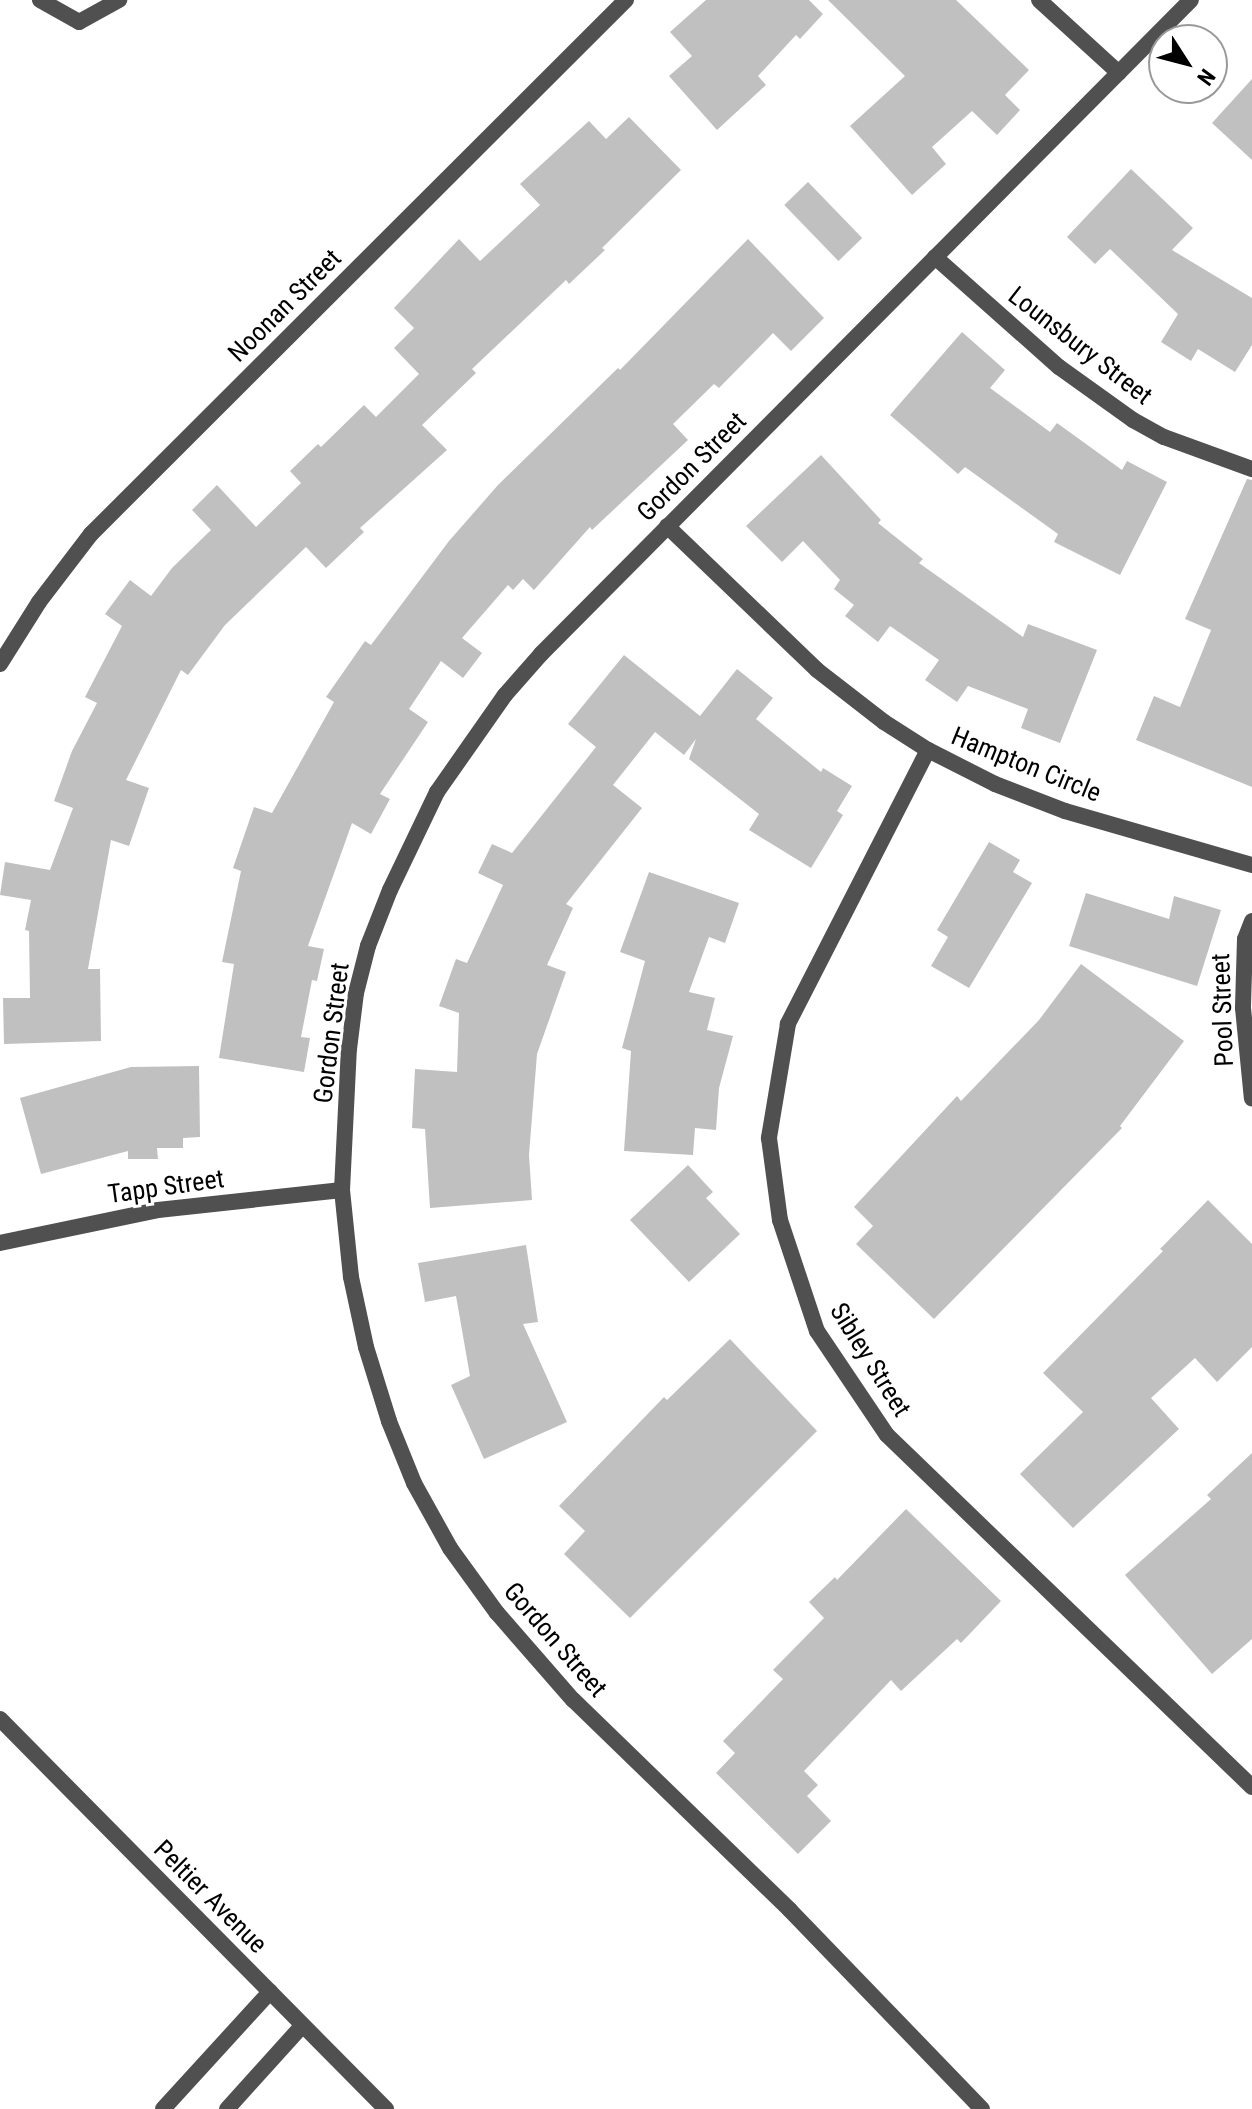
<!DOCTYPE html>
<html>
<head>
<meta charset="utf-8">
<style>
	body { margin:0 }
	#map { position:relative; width:1252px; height:2109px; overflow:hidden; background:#fff; font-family:"Roboto Condensed",sans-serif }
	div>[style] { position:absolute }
	.building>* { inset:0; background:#c0c0c0; transform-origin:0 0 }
	.street>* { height:16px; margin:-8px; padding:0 8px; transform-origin:8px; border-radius:8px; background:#505050 }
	span { translate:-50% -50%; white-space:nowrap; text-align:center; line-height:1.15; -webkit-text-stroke:6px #fff; paint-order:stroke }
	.street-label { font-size:26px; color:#000 }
	.north { position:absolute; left:1148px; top:24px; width:80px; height:80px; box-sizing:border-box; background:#fff; border:2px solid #999; border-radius:50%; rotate:126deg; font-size:22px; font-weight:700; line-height:32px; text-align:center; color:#000 }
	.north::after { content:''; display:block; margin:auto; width:28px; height:36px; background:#000; clip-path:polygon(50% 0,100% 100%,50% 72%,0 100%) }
</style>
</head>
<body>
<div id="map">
	<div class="building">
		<div style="clip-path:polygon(706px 0,809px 0,823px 14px,800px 39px,796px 35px,758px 76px,766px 85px,717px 130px,669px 76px,692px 56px,670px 32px)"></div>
		<div style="clip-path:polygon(828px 0,956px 0,1029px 70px,1005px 95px,1020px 110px,997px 135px,972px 111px,932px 147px,946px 164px,912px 195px,850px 126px,905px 76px)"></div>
		<div style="clip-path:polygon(1252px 79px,1252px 160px,1212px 123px)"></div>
		<div style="clip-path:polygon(629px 117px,681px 170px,602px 248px,605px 250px,569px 284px,566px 280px,472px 369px,476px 373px,422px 425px,447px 450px,360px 528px,364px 532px,326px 568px,306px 547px,225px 625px,188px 675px,181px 670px,126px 780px,149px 788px,129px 846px,111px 840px,88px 969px,100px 969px,101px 1041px,4px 1044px,3px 998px,30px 998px,29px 931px,25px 930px,31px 900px,0 895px,5px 862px,50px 870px,73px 808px,54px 801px,72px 751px,97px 703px,85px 697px,122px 626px,105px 614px,130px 580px,151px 596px,172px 568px,211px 530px,192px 510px,217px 485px,256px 527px,301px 483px,290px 471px,318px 444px,321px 447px,364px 405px,376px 417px,419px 374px,394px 348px,414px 328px,394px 308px,459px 239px,480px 261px,540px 205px,520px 184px,589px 121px,606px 139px)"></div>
		<div style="clip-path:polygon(1131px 169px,1193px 228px,1172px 250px,1252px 298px,1252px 345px,1235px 372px,1198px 349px,1191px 361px,1161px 342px,1178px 314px,1110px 249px,1095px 264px,1067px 237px)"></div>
		<div style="left:808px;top:182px;width:78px;height:33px;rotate:46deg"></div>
		<div style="clip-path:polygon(748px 239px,824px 318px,791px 351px,773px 333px,719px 388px,714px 384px,673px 424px,688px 440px,592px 530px,590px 527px,534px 590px,523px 579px,513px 590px,508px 585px,462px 638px,482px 653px,463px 678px,441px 661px,409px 709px,428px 722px,380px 794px,390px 799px,371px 834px,352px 823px,308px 946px,324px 949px,317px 981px,312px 980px,301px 1037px,310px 1038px,304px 1072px,219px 1058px,234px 964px,222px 962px,241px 871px,233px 868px,254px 807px,272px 813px,334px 702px,326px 697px,365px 641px,371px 645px,449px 541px,498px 485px,618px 368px,620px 370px)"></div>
		<div style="clip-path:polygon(962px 332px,1005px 370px,990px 388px,1050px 432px,1057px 423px,1122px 470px,1127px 461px,1167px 482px,1120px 575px,1054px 542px,1058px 534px,965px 467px,958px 474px,890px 415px)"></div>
		<div style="clip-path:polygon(821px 455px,881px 520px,878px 523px,923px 559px,919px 563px,1023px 637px,1028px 624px,1097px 650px,1060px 743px,1021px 728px,1028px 709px,968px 686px,957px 702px,925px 680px,939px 660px,890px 626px,878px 642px,845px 616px,854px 605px,834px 589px,840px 580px,803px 541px,782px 562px,746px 526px)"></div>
		<div style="clip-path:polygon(1247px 479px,1252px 480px,1252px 787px,1136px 740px,1154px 696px,1180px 707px,1211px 630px,1185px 619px)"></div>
		<div style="clip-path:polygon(624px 655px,700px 716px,737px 669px,773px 698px,756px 719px,821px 772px,823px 768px,852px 786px,837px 811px,843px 815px,811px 868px,749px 830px,759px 814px,689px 759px,696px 739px,684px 755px,655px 732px,613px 785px,642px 808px,566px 904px,573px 908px,547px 965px,566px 972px,537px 1054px,529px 1155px,532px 1200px,430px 1208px,425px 1129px,412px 1128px,415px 1069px,457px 1072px,459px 1013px,439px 1006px,456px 959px,467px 963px,503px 885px,478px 873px,492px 844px,512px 853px,596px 747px,568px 724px)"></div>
		<div style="clip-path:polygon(989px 842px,1020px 860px,1013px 872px,1032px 883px,969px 988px,931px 966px,948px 937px,937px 930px)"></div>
		<div style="clip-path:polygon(649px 872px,739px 903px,725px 943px,709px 937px,689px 992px,715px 998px,707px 1030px,733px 1036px,719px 1088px,716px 1130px,695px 1128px,693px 1155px,624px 1151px,631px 1051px,622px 1048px,645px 961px,620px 952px)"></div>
		<div style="clip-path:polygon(1086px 893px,1169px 919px,1174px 896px,1221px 910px,1197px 986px,1069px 946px)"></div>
		<div style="clip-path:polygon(1081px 964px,1184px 1041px,1120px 1126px,1122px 1128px,934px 1319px,856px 1244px,873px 1226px,854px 1207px,957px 1096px,961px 1101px,1039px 1020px)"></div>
		<div style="clip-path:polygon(199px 1066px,200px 1137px,183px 1138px,183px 1148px,157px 1148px,158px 1159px,128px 1159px,128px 1151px,41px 1174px,20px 1098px,131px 1067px)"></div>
		<div style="clip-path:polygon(688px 1165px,713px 1192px,706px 1198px,740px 1234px,689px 1282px,630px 1220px)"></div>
		<div style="clip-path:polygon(1208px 1200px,1252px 1244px,1252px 1347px,1217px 1382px,1195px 1358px,1151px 1398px,1179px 1429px,1073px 1528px,1020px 1474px,1083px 1412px,1043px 1373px,1163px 1251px,1160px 1249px)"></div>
		<div style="clip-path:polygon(526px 1245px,538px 1322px,523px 1324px,567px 1422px,484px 1459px,451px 1385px,470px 1376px,456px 1296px,425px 1302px,418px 1263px)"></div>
		<div style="clip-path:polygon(730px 1339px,817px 1431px,630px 1618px,564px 1554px,585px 1531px,559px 1506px,664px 1397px,667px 1400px)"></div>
		<div style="clip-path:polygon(1252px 1453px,1252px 1639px,1212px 1674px,1125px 1575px,1211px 1499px,1207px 1495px)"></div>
		<div style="clip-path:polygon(906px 1509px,1001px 1601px,961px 1643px,957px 1639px,901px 1691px,891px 1680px,804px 1771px,818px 1785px,807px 1796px,831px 1821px,798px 1854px,716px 1773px,735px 1753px,723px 1741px,783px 1679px,773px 1670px,824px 1618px,809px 1602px,835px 1577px,837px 1580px)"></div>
	</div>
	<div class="street">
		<div style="left:40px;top:0;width:45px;rotate:29.4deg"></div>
		<div style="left:79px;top:22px;width:46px;rotate:-28.8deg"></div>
		<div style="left:1039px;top:0;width:108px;rotate:42.4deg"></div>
		<div style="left:935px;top:257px;width:166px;rotate:41.6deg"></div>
		<div style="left:1059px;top:367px;width:91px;rotate:35.6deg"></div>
		<div style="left:1133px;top:420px;width:35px;rotate:29deg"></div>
		<div style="left:1164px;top:437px;width:94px;rotate:20deg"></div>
		<div style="left:667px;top:526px;width:208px;rotate:43.8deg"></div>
		<div style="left:817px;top:670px;width:85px;rotate:37.8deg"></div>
		<div style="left:884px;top:722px;width:52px;rotate:32.5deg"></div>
		<div style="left:928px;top:750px;width:75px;rotate:26.9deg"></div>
		<div style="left:995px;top:784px;width:75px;rotate:21.1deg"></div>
		<div style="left:1065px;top:811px;width:195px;rotate:16.1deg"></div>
		<div style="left:0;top:664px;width:73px;rotate:-57.8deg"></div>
		<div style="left:39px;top:602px;width:86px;rotate:-52.6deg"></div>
		<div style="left:91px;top:534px;width:756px;rotate:-44.95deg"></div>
		<div style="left:928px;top:750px;width:308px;rotate:117.1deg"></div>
		<div style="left:788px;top:1024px;width:116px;rotate:99.5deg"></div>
		<div style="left:769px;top:1138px;width:83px;rotate:82.4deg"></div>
		<div style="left:780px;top:1220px;width:117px;rotate:71.6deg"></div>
		<div style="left:817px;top:1331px;width:125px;rotate:56.1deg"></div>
		<div style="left:887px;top:1435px;width:507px;rotate:43.96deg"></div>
		<div style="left:1252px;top:921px;width:19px;rotate:111deg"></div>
		<div style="left:1245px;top:939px;width:69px;rotate:91.7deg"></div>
		<div style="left:1243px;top:1008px;width:91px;rotate:84.4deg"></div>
		<div style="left:0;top:1243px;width:161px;rotate:-11.8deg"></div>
		<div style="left:158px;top:1210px;width:185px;rotate:-6.2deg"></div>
		<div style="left:0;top:1719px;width:549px;rotate:45.3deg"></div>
		<div style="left:163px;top:2109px;width:159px;rotate:-47.6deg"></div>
		<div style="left:227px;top:2109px;width:112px;rotate:-47.9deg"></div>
		<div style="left:982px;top:2109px;width:277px;rotate:-134deg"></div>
		<div style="left:790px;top:1910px;width:302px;rotate:-135.9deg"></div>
		<div style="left:573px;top:1700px;width:116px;rotate:-131.1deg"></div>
		<div style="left:497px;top:1613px;width:80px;rotate:-125.9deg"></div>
		<div style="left:450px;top:1548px;width:74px;rotate:-119deg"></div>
		<div style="left:414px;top:1483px;width:67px;rotate:-112deg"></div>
		<div style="left:389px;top:1421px;width:77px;rotate:-107.3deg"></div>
		<div style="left:366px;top:1347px;width:72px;rotate:-102.1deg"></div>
		<div style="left:351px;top:1277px;width:87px;rotate:-95.9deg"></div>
		<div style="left:342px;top:1190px;width:141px;rotate:-87.2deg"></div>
		<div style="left:349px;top:1049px;width:56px;rotate:-82.9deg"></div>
		<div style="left:356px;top:993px;width:49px;rotate:-75.7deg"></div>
		<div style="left:368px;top:946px;width:60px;rotate:-68.6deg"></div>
		<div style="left:390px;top:890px;width:109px;rotate:-64.4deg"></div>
		<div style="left:437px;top:792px;width:118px;rotate:-55deg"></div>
		<div style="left:505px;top:695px;width:55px;rotate:-48.7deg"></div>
		<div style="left:541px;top:654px;width:922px;rotate:-45.18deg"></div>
	</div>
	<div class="street-label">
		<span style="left:285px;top:306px;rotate:-45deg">Noonan Street</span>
		<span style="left:1080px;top:346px;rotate:38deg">Lounsbury Street</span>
		<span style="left:692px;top:467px;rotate:-45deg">Gordon Street</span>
		<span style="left:1026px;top:765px;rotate:22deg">Hampton Circle</span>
		<span style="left:1223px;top:1010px;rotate:-92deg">Pool Street</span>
		<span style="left:332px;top:1033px;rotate:-83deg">Gordon Street</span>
		<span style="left:166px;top:1187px;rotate:-8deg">Tapp Street</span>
		<span style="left:870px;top:1360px;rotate:58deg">Sibley Street</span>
		<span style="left:555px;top:1640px;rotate:49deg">Gordon Street</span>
		<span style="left:210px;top:1897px;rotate:45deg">Peltier Avenue</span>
	</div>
	<div class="north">N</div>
</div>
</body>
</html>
